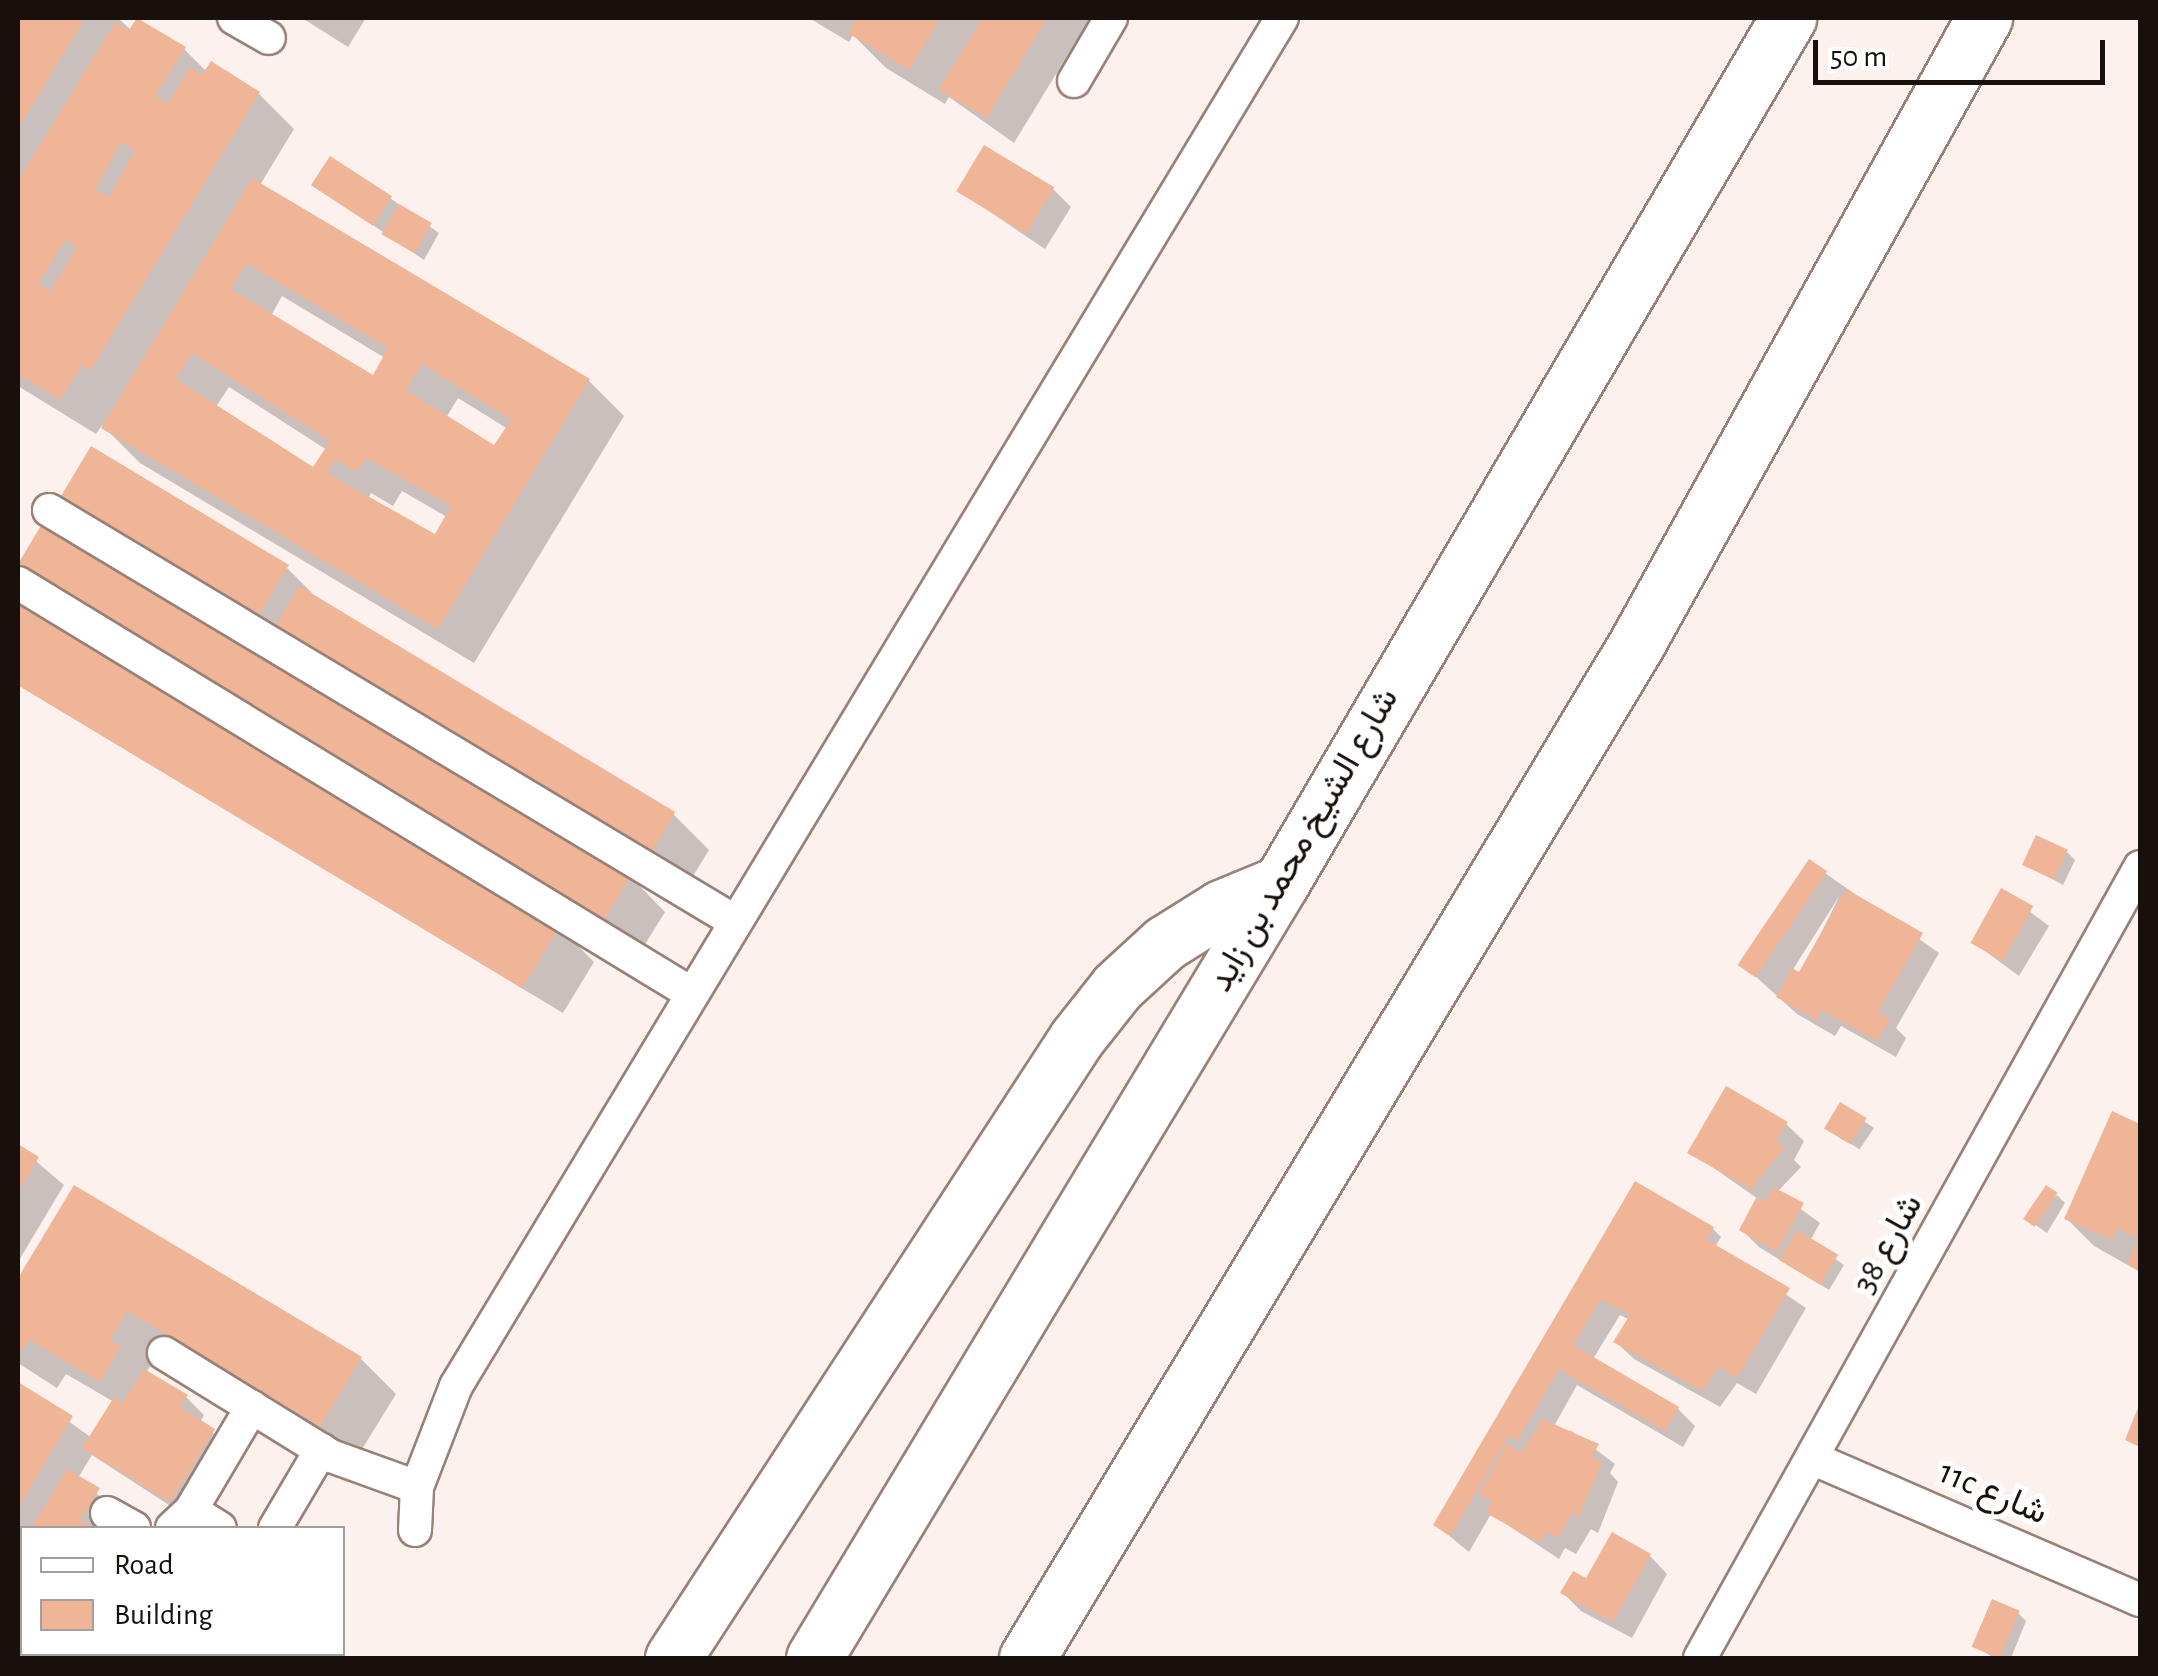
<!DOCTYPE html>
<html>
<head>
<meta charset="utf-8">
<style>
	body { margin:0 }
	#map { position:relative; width:2158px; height:1676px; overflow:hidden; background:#fcf1ed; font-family:"Alegreya Sans",Vazirmatn,sans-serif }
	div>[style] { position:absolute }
	.shadow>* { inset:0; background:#0003; transform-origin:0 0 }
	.building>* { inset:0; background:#f0b497; transform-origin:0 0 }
	.roads { filter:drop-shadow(2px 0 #988177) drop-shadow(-2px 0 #988177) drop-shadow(0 2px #988177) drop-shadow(0 -2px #988177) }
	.minor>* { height:32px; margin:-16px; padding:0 16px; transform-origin:16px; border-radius:16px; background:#fff }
	.motorway>* { height:55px; margin:-27.5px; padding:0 27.5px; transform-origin:27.5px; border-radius:27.5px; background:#fff }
	span { translate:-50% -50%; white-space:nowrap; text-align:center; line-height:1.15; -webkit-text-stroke:10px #fff; paint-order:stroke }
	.street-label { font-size:35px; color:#18100c }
	.frame { position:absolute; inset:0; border:20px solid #18100c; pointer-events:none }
	.legend { position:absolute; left:20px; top:1526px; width:325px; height:130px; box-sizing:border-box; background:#fff; border:2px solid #a39f9e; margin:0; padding:12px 18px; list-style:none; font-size:30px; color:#18100c }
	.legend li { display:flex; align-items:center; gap:20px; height:50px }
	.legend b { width:50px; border:2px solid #a39f9e }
	.scale { position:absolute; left:1813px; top:40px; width:292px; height:45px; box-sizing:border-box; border:5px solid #18100c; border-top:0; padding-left:12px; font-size:30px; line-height:35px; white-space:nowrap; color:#18100c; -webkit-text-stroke:8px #fff; paint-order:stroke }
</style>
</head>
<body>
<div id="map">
	<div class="shadow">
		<div style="clip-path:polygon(evenodd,18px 18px,118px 18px,132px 31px,184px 49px,207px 72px,259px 94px,294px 129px,260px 185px,589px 381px,624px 416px,474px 663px,140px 463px,102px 425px,96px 434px,18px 386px,18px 18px,282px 296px,385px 358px,374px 378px,271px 316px,282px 296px,18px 18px,229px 387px,327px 450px,313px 470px,215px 408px,229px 387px,18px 18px,458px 398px,508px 429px,495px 449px,446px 418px,458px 398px,18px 18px,402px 491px,447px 517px,436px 537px,368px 499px,371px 493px,393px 506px,402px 491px)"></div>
		<div style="clip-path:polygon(302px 18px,366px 18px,348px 47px)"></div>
		<div style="clip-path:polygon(809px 18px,1090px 18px,1014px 143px,949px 97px,945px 104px,886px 68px,853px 35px,849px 42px)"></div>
		<div style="clip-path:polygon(314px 185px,390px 198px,439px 233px,424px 260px)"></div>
		<div style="clip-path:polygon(1053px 189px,1071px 207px,1045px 249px,959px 191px)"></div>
		<div style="clip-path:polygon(92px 450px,287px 568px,314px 595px,673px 814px,709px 850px,685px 889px,89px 525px)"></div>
		<div style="clip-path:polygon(45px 523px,630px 876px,665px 912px,636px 959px,18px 569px)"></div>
		<div style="clip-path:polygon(18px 601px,559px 927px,594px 962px,563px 1013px,18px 685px)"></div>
		<div style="clip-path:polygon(2067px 852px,2075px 860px,2063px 885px,2026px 864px)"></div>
		<div style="clip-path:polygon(evenodd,1825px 873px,1939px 953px,1896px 1028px,1906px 1038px,1896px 1057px,1841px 1026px,1835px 1036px,1797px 1014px,1744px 966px,1825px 873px,1840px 895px,1800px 975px,1792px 971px,1840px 895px)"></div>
		<div style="clip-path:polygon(2002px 891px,2049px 926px,2019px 976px,1973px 942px)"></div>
		<div style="left:1840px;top:1105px;width:41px;height:26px;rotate:34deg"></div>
		<div style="clip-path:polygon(2113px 1114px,2140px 1127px,2140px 1272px,2094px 1246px,2067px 1219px)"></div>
		<div style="clip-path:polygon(1786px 1124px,1804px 1141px,1794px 1160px,1801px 1167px,1777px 1192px,1820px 1223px,1810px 1241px,1844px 1265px,1829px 1290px,1759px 1247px,1742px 1230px,1758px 1199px,1691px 1152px)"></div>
		<div style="clip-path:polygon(18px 1146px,64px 1185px,18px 1262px)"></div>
		<div style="clip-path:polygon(1636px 1185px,1713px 1229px,1721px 1237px,1715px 1247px,1806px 1308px,1756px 1394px,1737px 1383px,1720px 1407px,1634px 1359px,1616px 1342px,1630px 1320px,1620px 1315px,1593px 1359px,1678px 1409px,1695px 1426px,1683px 1447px,1577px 1385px,1553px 1428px,1566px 1435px,1570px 1430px,1615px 1464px,1610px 1473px,1618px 1482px,1598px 1533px,1591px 1529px,1576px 1554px,1565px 1548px,1559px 1559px,1491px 1514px,1469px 1552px,1436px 1525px)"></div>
		<div style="clip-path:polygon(75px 1188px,361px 1359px,396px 1394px,356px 1459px,164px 1344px,146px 1373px,186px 1397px,204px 1415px,200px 1422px,231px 1448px,189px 1518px,92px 1455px,78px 1478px,125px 1517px,118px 1528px,22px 1528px,22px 1549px,18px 1546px,18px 1385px,92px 1438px,114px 1402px,66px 1374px,57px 1388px,18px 1363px,18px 1283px)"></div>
		<div style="clip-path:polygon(2057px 1195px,2065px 1203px,2047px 1233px,2029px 1220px)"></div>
		<div style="clip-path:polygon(1650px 1556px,1667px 1574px,1632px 1638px,1581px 1611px,1563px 1593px)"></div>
		<div style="clip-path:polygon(18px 1610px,22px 1654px,112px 1658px,18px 1658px)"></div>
		<div style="clip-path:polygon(2018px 1613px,2026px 1621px,2011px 1658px,1994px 1658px,1975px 1646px)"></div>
	</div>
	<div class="building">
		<div style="clip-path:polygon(18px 18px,85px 18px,18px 129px)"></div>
		<div style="clip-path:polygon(evenodd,137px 18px,186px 47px,155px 96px,167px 104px,190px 67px,202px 75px,211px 61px,260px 92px,90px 371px,82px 365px,60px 400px,18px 374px,18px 181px,115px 22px,129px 30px,137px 18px,121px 142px,135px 150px,109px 197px,95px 189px,121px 142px,137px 18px,65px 240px,77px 247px,50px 291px,38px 283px,65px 240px)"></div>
		<div style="clip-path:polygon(857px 18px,941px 18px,909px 70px,848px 33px)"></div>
		<div style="clip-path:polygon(982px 18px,1047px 18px,987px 118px,939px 90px)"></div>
		<div style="left:984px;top:145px;width:82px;height:54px;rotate:31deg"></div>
		<div style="left:330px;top:156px;width:74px;height:35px;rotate:33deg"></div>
		<div style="clip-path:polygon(evenodd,252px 178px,590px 379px,438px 629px,101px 428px,252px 178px,246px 263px,388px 348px,373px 375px,231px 289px,246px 263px,252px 178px,192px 353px,330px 441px,313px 467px,176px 379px,192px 353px,252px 178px,422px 364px,511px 420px,494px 445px,406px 390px,422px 364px,252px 178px,366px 458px,451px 506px,435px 534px,327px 473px,335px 460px,357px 472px,366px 458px)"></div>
		<div style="left:399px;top:204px;width:38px;height:35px;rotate:30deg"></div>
		<div style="left:91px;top:446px;width:231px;height:62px;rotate:31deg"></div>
		<div style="left:45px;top:519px;width:686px;height:61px;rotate:31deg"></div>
		<div style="left:299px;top:586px;width:439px;height:50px;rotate:31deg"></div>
		<div style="left:18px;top:599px;width:633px;height:74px;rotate:31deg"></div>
		<div style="left:2036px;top:835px;width:35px;height:33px;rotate:25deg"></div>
		<div style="left:1809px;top:859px;width:22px;height:128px;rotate:34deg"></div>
		<div style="left:2001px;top:888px;width:37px;height:63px;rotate:29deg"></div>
		<div style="clip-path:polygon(1846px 889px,1923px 933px,1878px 1012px,1890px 1019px,1877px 1041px,1822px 1010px,1817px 1020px,1776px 997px,1792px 968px,1799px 972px)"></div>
		<div style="clip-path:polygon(1726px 1086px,1788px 1122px,1776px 1142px,1785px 1147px,1751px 1189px,1687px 1153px)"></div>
		<div style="left:1840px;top:1102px;width:31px;height:31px;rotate:31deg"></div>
		<div style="clip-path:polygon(2112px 1111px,2140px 1124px,2140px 1270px,2127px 1264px,2139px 1238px,2117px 1229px,2112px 1240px,2064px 1219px)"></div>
		<div style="clip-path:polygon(18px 1144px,39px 1157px,18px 1192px)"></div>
		<div style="clip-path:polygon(1635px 1181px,1714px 1227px,1707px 1240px,1790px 1288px,1737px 1378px,1718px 1367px,1702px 1391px,1613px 1342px,1630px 1315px,1601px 1299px,1573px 1345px,1679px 1407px,1665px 1431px,1559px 1369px,1517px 1441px,1509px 1436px,1450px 1536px,1433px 1525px)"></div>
		<div style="clip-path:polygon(74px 1185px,362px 1357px,320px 1426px,127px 1311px,110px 1340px,121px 1347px,100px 1382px,30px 1340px,18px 1353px,18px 1278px)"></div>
		<div style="left:2046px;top:1185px;width:14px;height:41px;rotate:34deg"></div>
		<div style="clip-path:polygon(1773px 1187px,1804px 1203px,1777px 1252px,1739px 1230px,1756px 1198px,1765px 1202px)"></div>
		<div style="left:1797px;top:1230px;width:48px;height:35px;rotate:31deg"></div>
		<div style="clip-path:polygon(144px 1369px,188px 1395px,180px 1407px,215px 1429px,170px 1502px,82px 1448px,114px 1397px,123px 1403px)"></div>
		<div style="clip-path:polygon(18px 1382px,73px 1416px,18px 1508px)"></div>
		<div style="clip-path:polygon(2140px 1403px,2140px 1447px,2125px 1440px)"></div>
		<div style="clip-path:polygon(1542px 1419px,1599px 1444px,1592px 1456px,1602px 1462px,1579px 1517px,1572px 1513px,1558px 1538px,1546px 1532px,1540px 1543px,1486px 1513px,1492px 1501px,1478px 1494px,1507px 1444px,1522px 1453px)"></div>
		<div style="clip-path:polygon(67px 1469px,100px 1488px,80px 1520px,94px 1528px,31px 1528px)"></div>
		<div style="clip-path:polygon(1612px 1532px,1651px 1554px,1613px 1622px,1560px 1593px,1573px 1571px,1586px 1578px)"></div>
		<div style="left:1992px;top:1599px;width:30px;height:52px;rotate:23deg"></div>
		<div style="clip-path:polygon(18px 1607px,22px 1654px,44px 1654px,41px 1658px,18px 1658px)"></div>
		<div style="clip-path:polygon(67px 1654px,109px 1654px,118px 1658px,64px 1658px)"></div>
	</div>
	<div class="roads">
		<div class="minor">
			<div style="left:234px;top:18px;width:40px;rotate:29.7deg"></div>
			<div style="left:1074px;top:81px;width:73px;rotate:-59.6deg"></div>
			<div style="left:49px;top:510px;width:799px;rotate:30.96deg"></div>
			<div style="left:18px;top:583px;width:786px;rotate:31.36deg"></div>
			<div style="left:164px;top:1353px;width:196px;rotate:31.7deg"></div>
			<div style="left:331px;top:1456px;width:91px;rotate:19.8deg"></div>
			<div style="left:1814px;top:1459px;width:355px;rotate:23.4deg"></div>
			<div style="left:191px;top:1510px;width:34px;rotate:32deg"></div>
			<div style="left:107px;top:1513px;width:31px;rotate:29deg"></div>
			<div style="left:172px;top:1528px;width:26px;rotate:-43deg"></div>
			<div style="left:191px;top:1510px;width:120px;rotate:-59.4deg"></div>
			<div style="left:275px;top:1528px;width:91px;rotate:-59.5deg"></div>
			<div style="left:415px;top:1530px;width:43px;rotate:-87.3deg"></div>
			<div style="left:417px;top:1487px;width:108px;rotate:-68.9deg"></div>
			<div style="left:456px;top:1386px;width:1598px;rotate:-58.88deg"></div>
			<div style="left:1700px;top:1658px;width:905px;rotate:-60.91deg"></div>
		</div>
		<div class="motorway">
			<div style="left:673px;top:1658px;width:739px;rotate:-56.93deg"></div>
			<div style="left:1076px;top:1039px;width:66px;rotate:-51.7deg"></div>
			<div style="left:1117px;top:987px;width:65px;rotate:-42.5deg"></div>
			<div style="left:1165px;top:943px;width:66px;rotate:-32deg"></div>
			<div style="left:1221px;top:908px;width:65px;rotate:-22.6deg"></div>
			<div style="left:814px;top:1658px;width:905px;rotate:-58.93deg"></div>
			<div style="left:1281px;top:883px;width:1003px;rotate:-59.62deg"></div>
			<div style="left:1027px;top:1658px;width:1184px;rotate:-58.99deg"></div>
			<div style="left:1637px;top:643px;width:715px;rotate:-60.96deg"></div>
		</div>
	</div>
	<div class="street-label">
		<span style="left:1304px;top:840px;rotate:-60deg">شارع الشيخ محمد بن زايد</span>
		<span style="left:1888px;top:1244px;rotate:-61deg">شارع 38</span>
		<span style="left:1993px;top:1493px;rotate:23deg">11c شارع</span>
	</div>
	<div class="frame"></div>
	<ul class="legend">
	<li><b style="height:12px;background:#fff"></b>Road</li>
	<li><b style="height:28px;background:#f0b497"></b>Building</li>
	</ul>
	<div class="scale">50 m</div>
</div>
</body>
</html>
